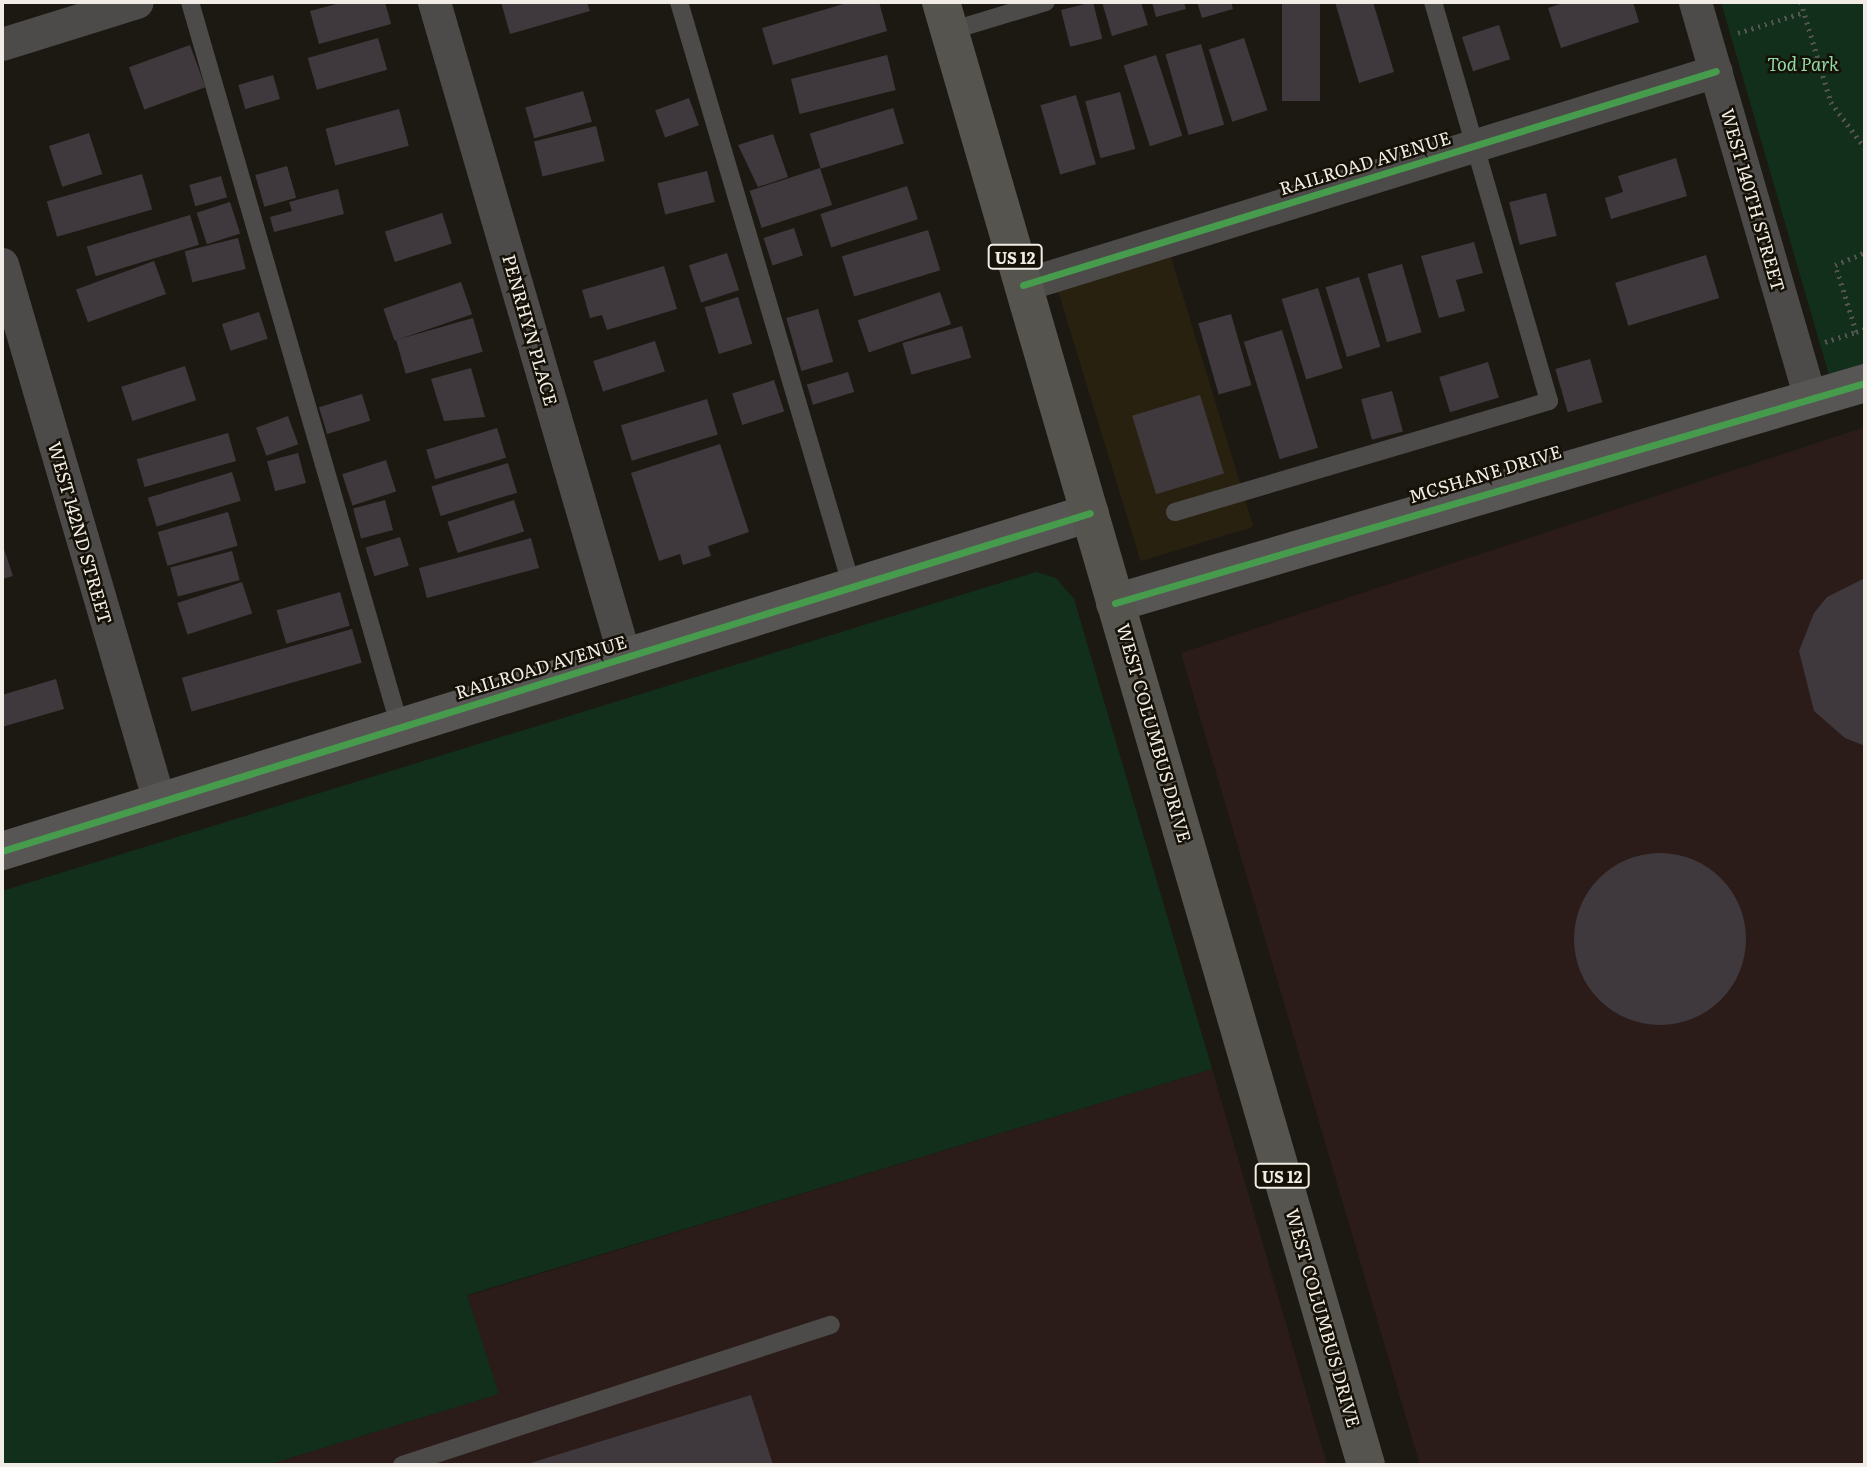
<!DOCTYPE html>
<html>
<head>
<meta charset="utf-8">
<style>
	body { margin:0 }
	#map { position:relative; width:1867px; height:1467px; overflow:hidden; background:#1c1913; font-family:Literata,serif }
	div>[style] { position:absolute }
	.built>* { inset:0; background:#282110; transform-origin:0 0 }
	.industrial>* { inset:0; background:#2c1c19 }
	.green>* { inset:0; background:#122f1c }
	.building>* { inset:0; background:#3f393d; transform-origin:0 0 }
	.round { border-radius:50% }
	.path>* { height:4.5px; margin-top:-2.25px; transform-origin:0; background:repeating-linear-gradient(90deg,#555451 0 2px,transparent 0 7px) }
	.lane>* { height:18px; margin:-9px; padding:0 9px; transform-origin:9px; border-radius:9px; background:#4c4b49 }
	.street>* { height:33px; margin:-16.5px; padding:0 16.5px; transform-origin:16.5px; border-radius:16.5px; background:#4c4b49 }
	.secondary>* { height:38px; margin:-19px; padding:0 19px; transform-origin:19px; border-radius:19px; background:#585654 }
	.primary>* { height:38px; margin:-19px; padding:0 19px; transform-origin:19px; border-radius:19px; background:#56544f }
	.cycleway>* { height:7px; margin:-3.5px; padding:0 3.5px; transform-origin:3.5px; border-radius:3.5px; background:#469c4c }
	span { translate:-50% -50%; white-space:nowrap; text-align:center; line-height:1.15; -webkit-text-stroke:5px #161107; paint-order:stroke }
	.shield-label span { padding:2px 5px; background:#161107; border:2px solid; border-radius:5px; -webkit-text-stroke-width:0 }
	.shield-label { font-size:16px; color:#f1ede6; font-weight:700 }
	.park-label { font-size:18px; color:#92dba8; font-style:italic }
	.street-label { font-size:18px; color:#f1ede6 }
	.frame { position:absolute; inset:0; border:4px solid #f1ede6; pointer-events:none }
</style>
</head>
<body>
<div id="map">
	<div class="built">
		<div style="left:1171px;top:257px;width:282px;height:118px;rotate:73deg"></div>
	</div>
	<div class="industrial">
		<div style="clip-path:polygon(1865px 427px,1865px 1465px,1420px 1465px,1181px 653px)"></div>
		<div style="clip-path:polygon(1212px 1069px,1327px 1465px,267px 1465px,499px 1394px,467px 1296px)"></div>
	</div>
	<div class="green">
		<div style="clip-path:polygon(1721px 2px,1865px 2px,1865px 363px,1829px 375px)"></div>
		<div style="clip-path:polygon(1036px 572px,1056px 578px,1074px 599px,1212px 1069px,467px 1295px,499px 1394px,267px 1465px,2px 1465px,2px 891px)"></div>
	</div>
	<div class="building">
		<div style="clip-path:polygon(344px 2px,385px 2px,391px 24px,319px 44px,310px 11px)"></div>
		<div style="clip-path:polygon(501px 2px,587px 2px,590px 11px,510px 34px)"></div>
		<div style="clip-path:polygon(850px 2px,879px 2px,887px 31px,773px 65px,762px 28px)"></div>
		<div style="left:1093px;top:2px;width:38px;height:33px;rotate:76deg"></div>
		<div style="clip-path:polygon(1102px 2px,1141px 2px,1148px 25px,1112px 36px)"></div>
		<div style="clip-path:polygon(1152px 2px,1184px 2px,1186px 9px,1156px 17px)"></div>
		<div style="clip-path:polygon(1197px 2px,1231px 2px,1233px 9px,1202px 18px)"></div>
		<div style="left:1282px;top:2px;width:38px;height:99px"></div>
		<div style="clip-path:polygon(1335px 2px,1373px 2px,1394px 72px,1359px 83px)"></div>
		<div style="clip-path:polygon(1566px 2px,1633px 2px,1639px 22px,1561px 48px,1548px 8px)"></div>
		<div style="left:1499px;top:25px;width:36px;height:39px;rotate:72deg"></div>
		<div style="left:378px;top:38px;width:33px;height:73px;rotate:74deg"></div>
		<div style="left:1244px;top:38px;width:76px;height:37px;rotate:72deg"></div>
		<div style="left:1201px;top:44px;width:84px;height:37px;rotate:74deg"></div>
		<div style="left:190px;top:45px;width:45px;height:65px;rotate:70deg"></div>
		<div style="left:887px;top:55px;width:36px;height:99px;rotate:76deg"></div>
		<div style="left:1156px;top:55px;width:85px;height:34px;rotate:72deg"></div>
		<div style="left:273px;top:75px;width:25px;height:36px;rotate:74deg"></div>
		<div style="left:583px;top:91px;width:32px;height:60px;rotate:74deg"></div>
		<div style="left:1120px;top:92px;width:59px;height:36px;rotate:75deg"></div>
		<div style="left:1076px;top:95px;width:72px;height:37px;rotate:74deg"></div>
		<div style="left:689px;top:98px;width:29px;height:36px;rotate:70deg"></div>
		<div style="left:893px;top:108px;width:37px;height:87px;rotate:73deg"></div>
		<div style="left:399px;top:109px;width:38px;height:76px;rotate:75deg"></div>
		<div style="left:596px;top:126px;width:36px;height:64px;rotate:76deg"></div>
		<div style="left:89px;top:133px;width:43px;height:42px;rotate:72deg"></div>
		<div style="clip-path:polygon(773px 134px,788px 177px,758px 187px,738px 145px)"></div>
		<div style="clip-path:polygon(1676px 158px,1687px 196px,1611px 219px,1605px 198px,1623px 192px,1618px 176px)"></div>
		<div style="left:287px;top:166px;width:33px;height:33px;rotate:74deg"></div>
		<div style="left:820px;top:168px;width:39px;height:74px;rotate:72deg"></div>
		<div style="left:707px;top:171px;width:32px;height:51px;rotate:76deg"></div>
		<div style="left:142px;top:174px;width:37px;height:99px;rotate:74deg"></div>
		<div style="left:221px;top:176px;width:22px;height:33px;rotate:74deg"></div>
		<div style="left:907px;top:186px;width:35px;height:91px;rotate:72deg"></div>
		<div style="clip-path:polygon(338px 189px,344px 214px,274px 232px,270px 217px,292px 211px,289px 202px)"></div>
		<div style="left:1546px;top:193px;width:44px;height:38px;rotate:76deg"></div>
		<div style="left:230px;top:202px;width:33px;height:35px;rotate:72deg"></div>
		<div style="left:442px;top:213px;width:32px;height:60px;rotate:72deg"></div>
		<div style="left:190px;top:215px;width:31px;height:108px;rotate:73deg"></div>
		<div style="left:794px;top:228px;width:29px;height:32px;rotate:72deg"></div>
		<div style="left:928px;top:230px;width:42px;height:90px;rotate:73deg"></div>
		<div style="left:238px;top:238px;width:32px;height:55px;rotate:76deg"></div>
		<div style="clip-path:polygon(1474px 242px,1483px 273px,1456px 280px,1465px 311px,1439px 318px,1421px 256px)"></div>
		<div style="left:727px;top:253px;width:39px;height:40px;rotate:72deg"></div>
		<div style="left:1706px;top:255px;width:45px;height:95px;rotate:73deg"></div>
		<div style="left:154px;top:261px;width:35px;height:83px;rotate:70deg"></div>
		<div style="left:1402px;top:264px;width:71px;height:36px;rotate:74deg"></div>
		<div style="clip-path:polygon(664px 266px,677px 309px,607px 330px,602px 315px,590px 318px,582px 290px)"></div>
		<div style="left:1359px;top:277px;width:73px;height:35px;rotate:73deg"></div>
		<div style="left:461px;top:282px;width:34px;height:82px;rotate:71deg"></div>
		<div style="left:1318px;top:288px;width:84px;height:38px;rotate:73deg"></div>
		<div style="left:940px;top:292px;width:34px;height:87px;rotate:71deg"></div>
		<div style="left:738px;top:297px;width:49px;height:35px;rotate:73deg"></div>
		<div style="left:818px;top:309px;width:55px;height:33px;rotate:74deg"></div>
		<div style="left:259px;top:312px;width:28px;height:39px;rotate:72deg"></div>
		<div style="left:1231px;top:314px;width:74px;height:34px;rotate:74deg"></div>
		<div style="left:473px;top:318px;width:35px;height:80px;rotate:74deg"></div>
		<div style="left:962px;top:326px;width:33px;height:62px;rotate:74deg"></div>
		<div style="left:1282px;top:330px;width:123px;height:40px;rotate:73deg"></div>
		<div style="left:655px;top:341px;width:32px;height:65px;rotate:72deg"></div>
		<div style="left:1590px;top:359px;width:45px;height:36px;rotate:74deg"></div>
		<div style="left:1488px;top:362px;width:37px;height:51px;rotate:73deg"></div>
		<div style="left:185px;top:366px;width:36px;height:67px;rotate:72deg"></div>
		<div style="clip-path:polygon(471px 368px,485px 417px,444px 421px,431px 379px)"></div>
		<div style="left:848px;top:372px;width:21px;height:43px;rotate:73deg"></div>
		<div style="left:774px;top:380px;width:33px;height:44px;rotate:72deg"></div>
		<div style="left:1392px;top:391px;width:42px;height:32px;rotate:75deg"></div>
		<div style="left:362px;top:394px;width:28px;height:45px;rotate:73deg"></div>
		<div style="left:1200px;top:395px;width:82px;height:71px;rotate:73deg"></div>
		<div style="left:707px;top:399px;width:37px;height:90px;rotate:73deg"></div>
		<div style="left:288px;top:416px;width:30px;height:34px;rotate:70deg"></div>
		<div style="left:497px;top:428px;width:31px;height:74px;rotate:73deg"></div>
		<div style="left:228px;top:433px;width:29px;height:95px;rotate:74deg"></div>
		<div style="clip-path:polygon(720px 444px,749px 532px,708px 546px,711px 556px,683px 565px,680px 554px,659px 561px,631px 473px)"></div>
		<div style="left:298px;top:453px;width:31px;height:32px;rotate:75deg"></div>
		<div style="left:386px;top:460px;width:33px;height:46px;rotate:72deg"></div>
		<div style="left:508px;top:463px;width:31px;height:80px;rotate:73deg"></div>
		<div style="left:232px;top:472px;width:30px;height:88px;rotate:73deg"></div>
		<div style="left:385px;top:500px;width:31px;height:33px;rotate:75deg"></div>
		<div style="left:514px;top:500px;width:33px;height:70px;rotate:72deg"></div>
		<div style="left:228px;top:512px;width:35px;height:73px;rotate:74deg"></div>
		<div style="left:400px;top:537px;width:30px;height:36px;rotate:73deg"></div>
		<div style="left:531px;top:538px;width:31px;height:116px;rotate:75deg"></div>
		<div style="clip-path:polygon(2px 543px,13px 576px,2px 579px)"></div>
		<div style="left:232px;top:551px;width:30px;height:64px;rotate:75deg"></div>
		<div style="clip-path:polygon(1865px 578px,1865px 746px,1845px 738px,1814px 711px,1799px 651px,1814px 613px,1827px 597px)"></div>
		<div style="left:242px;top:582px;width:33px;height:68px;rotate:72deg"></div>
		<div style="left:340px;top:592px;width:35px;height:66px;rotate:74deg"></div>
		<div style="left:352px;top:629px;width:35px;height:177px;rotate:74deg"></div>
		<div style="clip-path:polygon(56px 679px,64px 709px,2px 727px,2px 695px)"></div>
		<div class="round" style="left:1574px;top:853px;width:172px;height:172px"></div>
		<div style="clip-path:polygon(751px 1395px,773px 1465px,524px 1465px)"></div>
	</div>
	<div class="path">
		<div style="left:1801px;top:2px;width:104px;rotate:73.3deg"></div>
		<div style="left:1831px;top:102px;width:57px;rotate:53.5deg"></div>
		<div style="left:1738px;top:33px;width:67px;rotate:-17.4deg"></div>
		<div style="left:1856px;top:332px;width:9px;rotate:-18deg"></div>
		<div style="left:1825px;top:342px;width:33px;rotate:-18deg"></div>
		<div style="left:1856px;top:332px;width:70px;rotate:-107.4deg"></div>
		<div style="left:1835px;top:265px;width:33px;rotate:-23deg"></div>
	</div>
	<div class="lane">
		<div style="left:190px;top:2px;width:755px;rotate:73.85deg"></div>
		<div style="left:679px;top:2px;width:610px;rotate:73.53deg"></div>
		<div style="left:950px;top:31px;width:100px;rotate:-16.8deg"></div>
		<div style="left:1175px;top:512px;width:390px;rotate:-16.5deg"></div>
		<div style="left:1549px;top:401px;width:416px;rotate:-106.2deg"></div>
		<div style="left:402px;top:1465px;width:451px;rotate:-18.1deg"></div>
	</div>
	<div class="street">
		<div style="left:434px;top:2px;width:683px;rotate:73.77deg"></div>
		<div style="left:1695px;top:2px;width:413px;rotate:73.8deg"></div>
		<div style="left:2px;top:44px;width:141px;rotate:-17.3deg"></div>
		<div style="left:2px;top:264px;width:559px;rotate:73.7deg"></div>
		<div style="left:1023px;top:285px;width:725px;rotate:-17.16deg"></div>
	</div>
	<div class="secondary">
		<div style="left:1115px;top:603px;width:782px;rotate:-16.35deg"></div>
		<div style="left:2px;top:851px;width:1139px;rotate:-17.26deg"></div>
	</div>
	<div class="primary">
		<div style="left:941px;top:2px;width:1523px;rotate:73.8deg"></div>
	</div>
	<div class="cycleway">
		<div style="left:1023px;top:285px;width:725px;rotate:-17.16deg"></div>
		<div style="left:1115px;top:603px;width:782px;rotate:-16.35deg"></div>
		<div style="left:2px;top:851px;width:1139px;rotate:-17.26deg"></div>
	</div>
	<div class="shield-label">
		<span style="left:1015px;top:257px">US 12</span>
		<span style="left:1282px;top:1176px">US 12</span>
	</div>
	<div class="park-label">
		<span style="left:1803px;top:64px">Tod Park</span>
	</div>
	<div class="street-label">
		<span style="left:1365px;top:163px;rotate:-17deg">RAILROAD AVENUE</span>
		<span style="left:1753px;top:200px;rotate:74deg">WEST 140TH STREET</span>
		<span style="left:530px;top:330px;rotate:74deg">PENRHYN PLACE</span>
		<span style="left:1485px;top:474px;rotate:-17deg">MCSHANE DRIVE</span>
		<span style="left:80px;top:533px;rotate:74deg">WEST 142ND STREET</span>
		<span style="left:541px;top:667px;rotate:-17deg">RAILROAD AVENUE</span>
		<span style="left:1154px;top:733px;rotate:74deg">WEST COLUMBUS DRIVE</span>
		<span style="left:1323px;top:1318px;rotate:74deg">WEST COLUMBUS DRIVE</span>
	</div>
	<div class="frame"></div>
</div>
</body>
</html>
